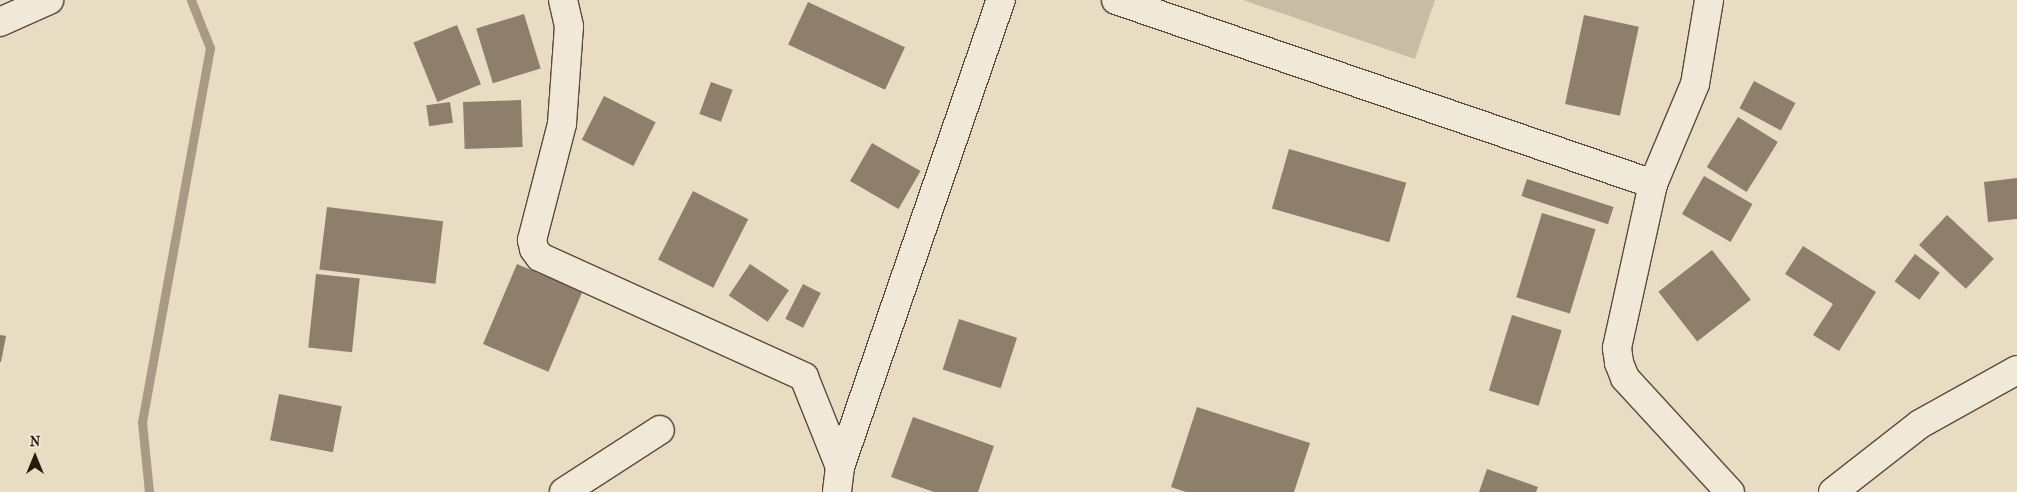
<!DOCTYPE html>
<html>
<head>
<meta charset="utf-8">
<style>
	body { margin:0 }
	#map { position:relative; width:2017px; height:492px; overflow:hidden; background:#e8ddc3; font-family:"IM FELL French Canon",serif }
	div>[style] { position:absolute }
	.green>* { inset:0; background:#c8bca4 }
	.stream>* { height:9px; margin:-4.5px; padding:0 4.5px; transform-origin:4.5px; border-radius:4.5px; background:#a89a85 }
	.building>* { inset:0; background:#8e7e6c; transform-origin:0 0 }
	.roads { filter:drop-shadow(1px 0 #5c493b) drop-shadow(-1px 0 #5c493b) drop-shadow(0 1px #5c493b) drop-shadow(0 -1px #5c493b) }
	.minor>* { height:28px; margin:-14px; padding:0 14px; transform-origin:14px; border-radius:14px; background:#f0e9d8 }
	span { translate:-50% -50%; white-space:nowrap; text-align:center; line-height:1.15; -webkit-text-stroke:4.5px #f0e9d8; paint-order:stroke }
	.north { position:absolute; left:10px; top:432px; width:50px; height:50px; -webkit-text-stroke:4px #f0e9d8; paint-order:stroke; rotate:0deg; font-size:14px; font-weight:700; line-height:20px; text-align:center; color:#2d180e }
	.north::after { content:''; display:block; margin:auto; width:18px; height:22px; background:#2d180e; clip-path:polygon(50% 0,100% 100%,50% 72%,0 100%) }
</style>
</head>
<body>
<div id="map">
	<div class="green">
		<div style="clip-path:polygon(1243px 0,1435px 0,1415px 59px)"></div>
	</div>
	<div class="stream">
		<div style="left:149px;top:492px;width:70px;rotate:-95.7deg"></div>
		<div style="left:142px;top:422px;width:380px;rotate:-79.7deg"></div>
		<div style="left:210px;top:48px;width:52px;rotate:-111.6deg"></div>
	</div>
	<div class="building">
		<div style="left:808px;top:2px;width:107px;height:47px;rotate:25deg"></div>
		<div style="left:524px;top:14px;width:57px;height:50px;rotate:73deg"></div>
		<div style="left:1584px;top:15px;width:56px;height:91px;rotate:12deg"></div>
		<div style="left:457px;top:25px;width:64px;height:47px;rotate:68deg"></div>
		<div style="left:1754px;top:81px;width:47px;height:31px;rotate:28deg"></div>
		<div style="left:711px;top:82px;width:23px;height:34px;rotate:20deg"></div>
		<div style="left:604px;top:96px;width:58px;height:49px;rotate:27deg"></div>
		<div style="left:521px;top:100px;width:47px;height:58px;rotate:88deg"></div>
		<div style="left:450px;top:102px;width:21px;height:24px;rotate:82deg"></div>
		<div style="left:1738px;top:117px;width:47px;height:59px;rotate:32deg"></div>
		<div style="left:872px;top:143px;width:56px;height:44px;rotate:30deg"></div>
		<div style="left:1289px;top:149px;width:122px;height:62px;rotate:16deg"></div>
		<div style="left:1704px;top:176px;width:56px;height:44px;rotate:30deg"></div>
		<div style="clip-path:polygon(2017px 178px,2017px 219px,1988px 222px,1984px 182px)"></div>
		<div style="left:1527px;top:179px;width:91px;height:18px;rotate:18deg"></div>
		<div style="left:693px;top:191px;width:62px;height:77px;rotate:27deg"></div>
		<div style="left:327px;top:207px;width:117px;height:63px;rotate:7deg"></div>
		<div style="left:1542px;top:213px;width:56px;height:88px;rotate:17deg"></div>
		<div style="left:1947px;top:215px;width:64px;height:41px;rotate:43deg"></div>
		<div style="clip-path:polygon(1803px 246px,1876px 292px,1839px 351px,1813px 335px,1833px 304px,1785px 274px)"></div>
		<div style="left:1712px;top:250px;width:63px;height:68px;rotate:52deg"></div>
		<div style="left:1915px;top:254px;width:31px;height:34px;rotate:37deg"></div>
		<div style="left:517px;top:264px;width:71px;height:87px;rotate:23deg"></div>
		<div style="left:750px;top:264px;width:47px;height:38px;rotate:34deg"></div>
		<div style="left:316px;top:274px;width:44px;height:74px;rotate:6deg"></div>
		<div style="left:803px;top:284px;width:20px;height:39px;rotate:27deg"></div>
		<div style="left:1512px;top:315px;width:52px;height:79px;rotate:17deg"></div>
		<div style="left:959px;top:319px;width:61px;height:53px;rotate:18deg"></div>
		<div style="clip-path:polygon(0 335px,6px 336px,1px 362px,0 362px)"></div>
		<div style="left:279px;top:394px;width:64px;height:47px;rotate:11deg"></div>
		<div style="clip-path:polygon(1197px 407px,1310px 443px,1294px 492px,1186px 492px,1171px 487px)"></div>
		<div style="clip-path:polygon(913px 417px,994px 446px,978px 492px,934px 492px,891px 477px)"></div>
		<div style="clip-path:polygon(1487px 469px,1538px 487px,1536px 492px,1479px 492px)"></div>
	</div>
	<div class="roads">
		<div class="minor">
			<div style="left:563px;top:0;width:27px;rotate:77deg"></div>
			<div style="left:569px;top:26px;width:98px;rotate:94.1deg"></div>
			<div style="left:562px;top:124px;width:120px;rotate:104.5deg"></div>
			<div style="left:532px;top:240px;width:9px;rotate:77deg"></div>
			<div style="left:534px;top:249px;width:10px;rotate:53deg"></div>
			<div style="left:540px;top:257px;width:290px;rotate:24.4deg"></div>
			<div style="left:804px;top:377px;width:97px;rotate:68.2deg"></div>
			<div style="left:840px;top:467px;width:25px;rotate:97deg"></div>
			<div style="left:1116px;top:0;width:568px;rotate:18.91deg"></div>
			<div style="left:1653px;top:184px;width:168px;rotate:102.4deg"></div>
			<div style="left:1617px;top:348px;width:15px;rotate:82deg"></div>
			<div style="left:1619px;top:363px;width:16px;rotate:68deg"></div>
			<div style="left:1625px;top:378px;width:155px;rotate:47.4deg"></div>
			<div style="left:0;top:22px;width:54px;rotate:-24.2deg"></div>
			<div style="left:1653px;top:184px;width:108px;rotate:-67.2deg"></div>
			<div style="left:1695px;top:84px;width:85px;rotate:-80.5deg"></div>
			<div style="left:840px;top:467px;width:494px;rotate:-71deg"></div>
			<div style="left:564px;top:492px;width:114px;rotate:-32.9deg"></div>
			<div style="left:1833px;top:492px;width:110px;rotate:-38deg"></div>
			<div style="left:1920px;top:424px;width:111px;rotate:-29.1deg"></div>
		</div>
	</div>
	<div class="north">N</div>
</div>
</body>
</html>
